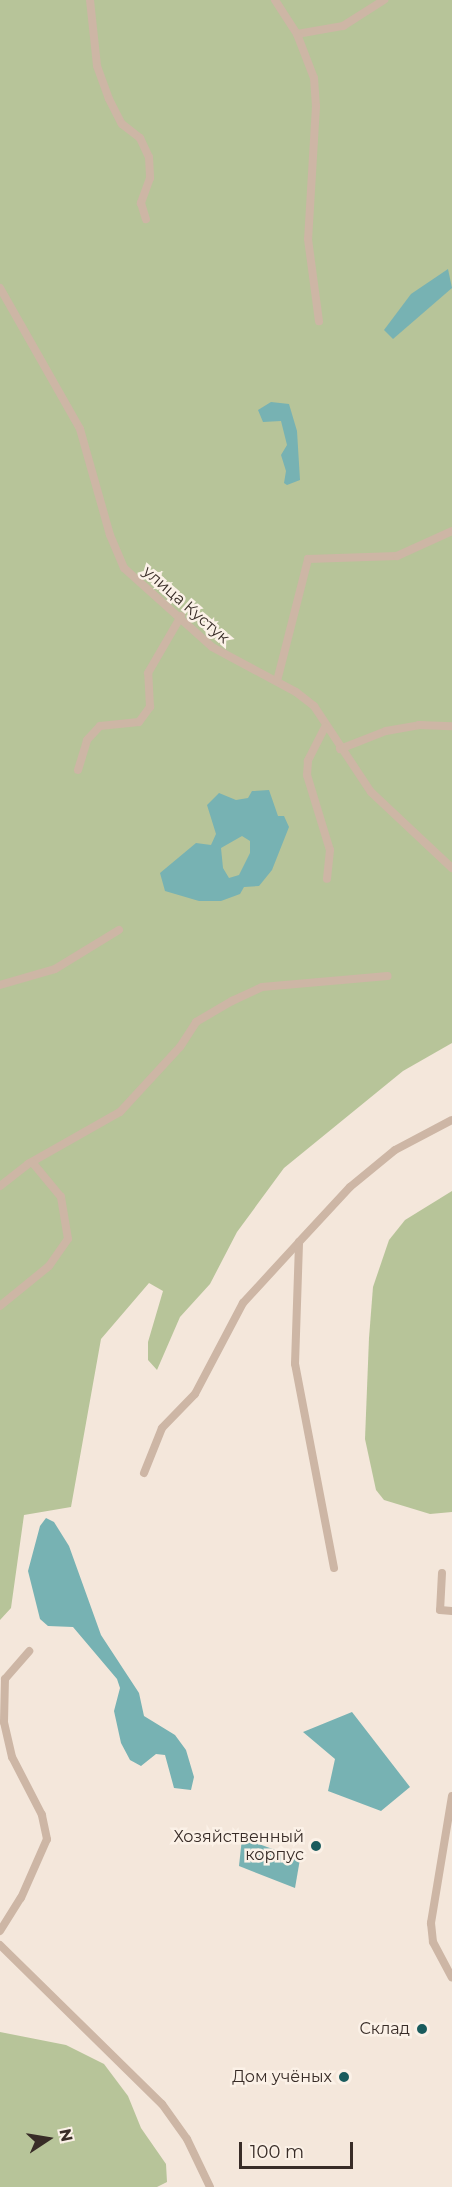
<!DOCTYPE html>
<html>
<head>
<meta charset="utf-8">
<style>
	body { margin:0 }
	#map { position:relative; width:452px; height:2187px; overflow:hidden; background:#f4e7db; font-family:Montserrat,sans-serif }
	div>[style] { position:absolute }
	.green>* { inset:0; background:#b7c499 }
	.water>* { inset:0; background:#77b2b3 }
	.minor>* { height:8px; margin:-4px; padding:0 4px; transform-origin:4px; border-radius:4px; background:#cdb6a5 }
	.dots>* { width:16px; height:16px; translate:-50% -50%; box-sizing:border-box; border:3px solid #fbf1e7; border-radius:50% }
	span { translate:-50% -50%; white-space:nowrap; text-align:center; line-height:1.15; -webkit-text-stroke:5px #fbf1e7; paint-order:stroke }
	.street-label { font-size:16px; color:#382c27 }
	.poi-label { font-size:16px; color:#382c27 }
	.right { translate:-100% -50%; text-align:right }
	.north { position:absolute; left:18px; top:2109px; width:60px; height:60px; -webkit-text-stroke:4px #fbf1e7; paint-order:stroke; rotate:78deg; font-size:16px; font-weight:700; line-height:24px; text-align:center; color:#382c27 }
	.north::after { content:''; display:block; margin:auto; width:21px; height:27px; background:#382c27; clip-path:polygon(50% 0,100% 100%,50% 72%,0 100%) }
	.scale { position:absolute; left:239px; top:2142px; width:114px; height:27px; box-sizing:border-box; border:3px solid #382c27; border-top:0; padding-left:8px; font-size:18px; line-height:21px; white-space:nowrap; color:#382c27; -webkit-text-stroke:4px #fbf1e7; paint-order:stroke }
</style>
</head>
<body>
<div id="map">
	<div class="green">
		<div style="clip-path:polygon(0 0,452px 0,452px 1043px,403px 1071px,284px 1168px,237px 1232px,210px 1284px,180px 1317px,157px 1370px,148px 1360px,148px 1342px,163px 1291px,149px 1283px,101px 1339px,71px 1507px,24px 1515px,11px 1608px,0 1620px)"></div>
		<div style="clip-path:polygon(452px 1191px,452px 1512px,430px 1514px,384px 1500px,376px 1490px,365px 1439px,369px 1338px,373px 1287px,389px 1240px,405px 1220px)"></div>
		<div style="clip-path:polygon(0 2032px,66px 2045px,104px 2064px,128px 2096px,141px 2128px,166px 2164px,167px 2182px,157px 2187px,0 2187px)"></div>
	</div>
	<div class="water">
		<div style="clip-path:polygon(448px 269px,452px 288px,393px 339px,384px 330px,411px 294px)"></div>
		<div style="clip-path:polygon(271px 402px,289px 404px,297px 431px,300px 480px,287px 485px,284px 483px,286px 471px,281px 455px,287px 445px,281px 421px,263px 422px,258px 410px)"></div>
		<div style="clip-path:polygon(evenodd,269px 790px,278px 816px,284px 816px,289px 827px,272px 870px,259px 886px,244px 887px,240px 894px,221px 901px,199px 901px,165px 891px,160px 873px,196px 843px,211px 845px,216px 834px,207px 805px,219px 793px,236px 800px,248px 798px,252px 791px,269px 790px,242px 836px,250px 841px,250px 853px,239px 875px,229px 878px,223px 868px,221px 848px,242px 836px)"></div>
		<div style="clip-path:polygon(46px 1518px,54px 1522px,69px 1546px,101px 1635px,139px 1693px,144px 1716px,175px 1735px,186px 1750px,194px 1777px,191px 1790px,174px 1788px,165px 1755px,156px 1754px,141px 1766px,130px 1760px,121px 1743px,114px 1711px,120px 1688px,117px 1679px,73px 1627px,48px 1626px,40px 1619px,28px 1571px,40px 1526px)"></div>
		<div style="clip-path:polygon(352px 1712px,410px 1787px,381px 1811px,328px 1791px,335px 1759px,303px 1732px)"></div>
		<div style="clip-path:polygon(242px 1838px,300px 1859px,295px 1888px,239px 1866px)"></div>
	</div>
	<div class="minor">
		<div style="left:90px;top:0;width:66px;rotate:83.9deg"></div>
		<div style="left:97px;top:66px;width:35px;rotate:70deg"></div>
		<div style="left:109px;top:99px;width:28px;rotate:63deg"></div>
		<div style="left:122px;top:124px;width:23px;rotate:38deg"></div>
		<div style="left:140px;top:138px;width:21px;rotate:65deg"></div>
		<div style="left:149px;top:157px;width:21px;rotate:87deg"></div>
		<div style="left:150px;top:178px;width:27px;rotate:110deg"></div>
		<div style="left:141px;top:203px;width:17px;rotate:73deg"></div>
		<div style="left:275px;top:0;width:40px;rotate:57.1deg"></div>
		<div style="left:297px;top:34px;width:47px;rotate:-9.9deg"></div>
		<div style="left:343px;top:26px;width:49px;rotate:-32.4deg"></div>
		<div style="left:297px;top:34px;width:47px;rotate:68.9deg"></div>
		<div style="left:314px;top:78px;width:28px;rotate:86deg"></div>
		<div style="left:316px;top:106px;width:133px;rotate:93.4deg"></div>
		<div style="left:308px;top:239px;width:83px;rotate:82.4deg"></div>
		<div style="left:0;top:288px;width:162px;rotate:60.4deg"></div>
		<div style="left:80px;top:429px;width:110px;rotate:74.2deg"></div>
		<div style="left:110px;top:535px;width:36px;rotate:67deg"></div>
		<div style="left:124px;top:568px;width:118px;rotate:41.9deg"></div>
		<div style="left:212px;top:647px;width:95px;rotate:28.2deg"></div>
		<div style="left:296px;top:692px;width:23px;rotate:38deg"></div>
		<div style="left:314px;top:706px;width:103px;rotate:56.5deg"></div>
		<div style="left:371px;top:792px;width:111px;rotate:43.2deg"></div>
		<div style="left:277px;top:681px;width:126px;rotate:-75.7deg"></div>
		<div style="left:308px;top:559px;width:89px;rotate:-1.9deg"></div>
		<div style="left:397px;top:556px;width:60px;rotate:-24.4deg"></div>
		<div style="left:325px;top:727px;width:38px;rotate:117deg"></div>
		<div style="left:308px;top:761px;width:14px;rotate:94deg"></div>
		<div style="left:307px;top:775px;width:78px;rotate:73deg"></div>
		<div style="left:330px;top:850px;width:29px;rotate:96deg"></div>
		<div style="left:340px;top:749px;width:49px;rotate:-21.4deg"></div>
		<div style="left:386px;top:731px;width:34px;rotate:-10deg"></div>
		<div style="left:419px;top:725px;width:33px;rotate:2deg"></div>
		<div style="left:78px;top:770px;width:31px;rotate:-73deg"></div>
		<div style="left:87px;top:740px;width:19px;rotate:-47deg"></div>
		<div style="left:100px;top:726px;width:39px;rotate:-6deg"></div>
		<div style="left:139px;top:722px;width:19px;rotate:-54deg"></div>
		<div style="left:150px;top:707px;width:34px;rotate:-93deg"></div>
		<div style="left:148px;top:673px;width:66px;rotate:-59.9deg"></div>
		<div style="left:0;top:985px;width:57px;rotate:-16.2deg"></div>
		<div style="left:55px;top:969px;width:75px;rotate:-31.4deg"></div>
		<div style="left:0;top:1186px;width:36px;rotate:-38deg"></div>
		<div style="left:28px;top:1164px;width:106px;rotate:-29.5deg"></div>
		<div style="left:120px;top:1112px;width:88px;rotate:-47.3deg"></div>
		<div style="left:180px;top:1047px;width:30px;rotate:-57deg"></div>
		<div style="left:196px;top:1022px;width:42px;rotate:-30.3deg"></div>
		<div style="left:232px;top:1001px;width:33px;rotate:-25deg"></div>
		<div style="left:262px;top:987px;width:126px;rotate:-5deg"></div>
		<div style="left:0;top:1306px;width:63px;rotate:-39.2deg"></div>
		<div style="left:49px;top:1266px;width:33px;rotate:-55deg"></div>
		<div style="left:68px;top:1239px;width:43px;rotate:-99.5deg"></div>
		<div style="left:61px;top:1197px;width:45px;rotate:-129.6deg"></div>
		<div style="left:144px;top:1473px;width:48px;rotate:-68.2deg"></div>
		<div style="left:162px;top:1428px;width:47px;rotate:-45.9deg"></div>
		<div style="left:195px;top:1394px;width:103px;rotate:-62.2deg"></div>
		<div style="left:243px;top:1303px;width:83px;rotate:-47.4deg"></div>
		<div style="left:334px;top:1568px;width:208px;rotate:-100.8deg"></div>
		<div style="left:295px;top:1364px;width:122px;rotate:-88.1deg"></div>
		<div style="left:299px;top:1242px;width:75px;rotate:-47.2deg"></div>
		<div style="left:350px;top:1187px;width:58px;rotate:-39.4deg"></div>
		<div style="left:395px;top:1150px;width:64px;rotate:-27.8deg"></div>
		<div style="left:442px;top:1573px;width:37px;rotate:93deg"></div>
		<div style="left:440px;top:1610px;width:12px;rotate:5deg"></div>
		<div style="left:452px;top:1796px;width:129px;rotate:99.4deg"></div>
		<div style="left:431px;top:1923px;width:19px;rotate:84deg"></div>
		<div style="left:433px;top:1942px;width:40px;rotate:62deg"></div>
		<div style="left:0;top:1931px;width:39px;rotate:-58deg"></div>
		<div style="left:21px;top:1898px;width:64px;rotate:-66.2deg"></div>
		<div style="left:47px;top:1839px;width:25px;rotate:-102deg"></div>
		<div style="left:42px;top:1815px;width:65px;rotate:-117.3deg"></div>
		<div style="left:12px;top:1757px;width:36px;rotate:-103deg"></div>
		<div style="left:4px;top:1722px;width:43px;rotate:-88.7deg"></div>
		<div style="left:5px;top:1679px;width:37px;rotate:-49deg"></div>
		<div style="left:0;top:1945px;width:227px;rotate:44.5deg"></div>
		<div style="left:162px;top:2104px;width:43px;rotate:54.5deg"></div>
		<div style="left:187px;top:2139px;width:53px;rotate:64.4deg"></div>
	</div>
	<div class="dots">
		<div style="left:316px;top:1846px;background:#195b5d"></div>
		<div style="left:422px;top:2029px;background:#195b5d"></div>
		<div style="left:344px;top:2077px;background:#195b5d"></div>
	</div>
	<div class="street-label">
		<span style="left:186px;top:605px;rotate:41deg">улица Кустук</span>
	</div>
	<div class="poi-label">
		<span class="right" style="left:304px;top:1846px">Хозяйственный<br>корпус</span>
		<span class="right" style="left:410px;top:2029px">Склад</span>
		<span class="right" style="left:332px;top:2077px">Дом учёных</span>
	</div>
	<div class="north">N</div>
	<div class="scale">100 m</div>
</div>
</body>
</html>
